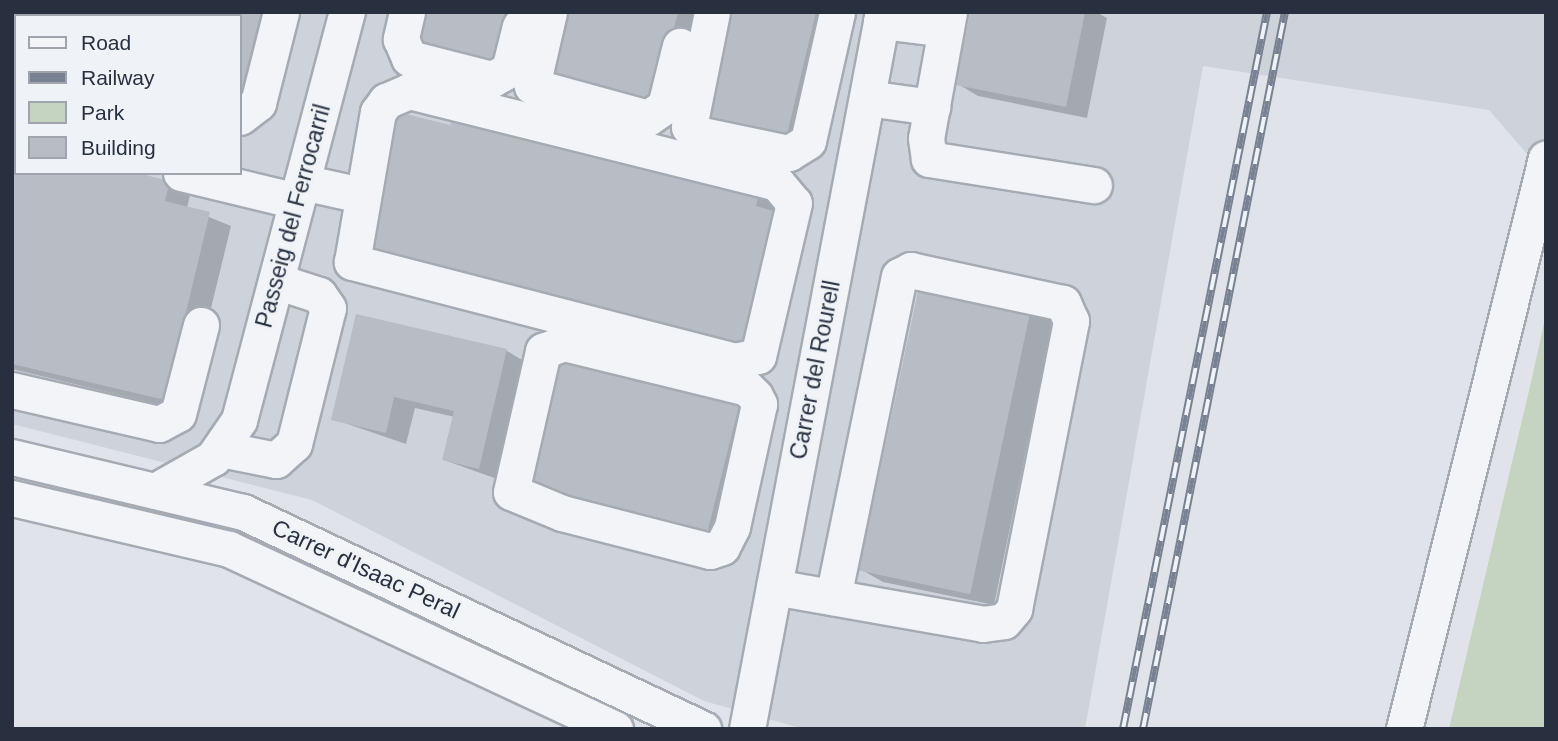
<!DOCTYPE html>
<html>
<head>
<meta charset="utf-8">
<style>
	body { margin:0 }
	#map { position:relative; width:1558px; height:741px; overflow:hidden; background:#e0e3e9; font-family:Helvetica,sans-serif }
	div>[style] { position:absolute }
	.built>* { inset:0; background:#ced2db }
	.green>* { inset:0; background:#c5d3c1 }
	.shadow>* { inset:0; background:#0003 }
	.building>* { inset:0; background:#b7bcc5; transform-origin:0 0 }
	.roads { filter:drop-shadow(2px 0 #a5aab3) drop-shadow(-2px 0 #a5aab3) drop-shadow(0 2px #a5aab3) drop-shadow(0 -2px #a5aab3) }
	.minor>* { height:35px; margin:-17.5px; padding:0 17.5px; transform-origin:17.5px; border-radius:17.5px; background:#f2f4f7 }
	.rail>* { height:8px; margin-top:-4px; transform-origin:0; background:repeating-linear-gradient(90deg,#eff2f6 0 16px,#798292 0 32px); box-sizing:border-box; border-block:2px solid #798292 }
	span { translate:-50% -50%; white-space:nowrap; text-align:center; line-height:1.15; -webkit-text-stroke:5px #eff2f6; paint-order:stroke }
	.street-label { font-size:23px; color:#283040 }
	.frame { position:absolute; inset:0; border:14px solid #283040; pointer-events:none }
	.legend { position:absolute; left:14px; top:14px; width:228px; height:161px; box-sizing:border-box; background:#eff2f6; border:2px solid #9fa4ad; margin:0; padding:9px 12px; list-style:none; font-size:21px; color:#283040 }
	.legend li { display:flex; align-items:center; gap:14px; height:35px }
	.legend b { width:35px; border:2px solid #9fa4ad }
</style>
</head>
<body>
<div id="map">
	<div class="built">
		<div style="clip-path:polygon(evenodd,12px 12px,1546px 12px,1546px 176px,1489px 110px,1203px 66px,1085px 729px,804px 729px,704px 701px,312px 500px,12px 424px,12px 12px,16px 16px,240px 16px,240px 173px,16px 173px,16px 16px)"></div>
	</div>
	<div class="green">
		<div style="clip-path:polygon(1546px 314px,1546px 729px,1449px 729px,1532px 378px)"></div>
	</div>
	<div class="shadow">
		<div style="clip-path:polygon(12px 12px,284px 12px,240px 108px,240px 16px,16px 16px,16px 51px)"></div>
		<div style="clip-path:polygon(564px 12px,702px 12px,674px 121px)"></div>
		<div style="clip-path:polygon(730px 12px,840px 12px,807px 149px,725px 130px)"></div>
		<div style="clip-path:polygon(972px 12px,1096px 12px,1107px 18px,1087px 118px,978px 96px,958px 84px)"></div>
		<div style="clip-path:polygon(452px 128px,782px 199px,778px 214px)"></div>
		<div style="clip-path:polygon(12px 169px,170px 183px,190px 195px,187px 208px,231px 226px,186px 411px,12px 369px)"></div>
		<div style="clip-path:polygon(1032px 307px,1053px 319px,994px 605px,883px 582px,862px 570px)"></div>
		<div style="clip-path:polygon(358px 316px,507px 351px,527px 363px,500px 480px,444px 460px,455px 417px,415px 408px,406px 444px,333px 419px)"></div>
		<div style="clip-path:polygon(740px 401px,761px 413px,729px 543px,546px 498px)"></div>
	</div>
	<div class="building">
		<div style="clip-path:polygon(12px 12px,261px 12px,241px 91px,240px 16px,16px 16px,16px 47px)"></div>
		<div style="clip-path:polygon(424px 12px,514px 12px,499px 70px,414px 49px)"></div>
		<div style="clip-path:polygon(562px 12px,678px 12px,653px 110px,544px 83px)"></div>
		<div style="clip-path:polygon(728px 12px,816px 12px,786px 139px,702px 119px)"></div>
		<div style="clip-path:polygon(970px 12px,1085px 12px,1066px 107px,956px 85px)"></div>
		<div style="clip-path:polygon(455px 109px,761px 185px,756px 206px,777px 212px,740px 355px,356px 259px,394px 111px,450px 125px)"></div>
		<div style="clip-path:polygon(12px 167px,16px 173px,137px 173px,170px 181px,165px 201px,210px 212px,165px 400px,12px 364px)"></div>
		<div style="left:920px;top:282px;width:114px;height:295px;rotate:12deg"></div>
		<div style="clip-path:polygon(356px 314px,507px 349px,479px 469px,442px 460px,454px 411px,394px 397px,386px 433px,331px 420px)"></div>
		<div style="left:556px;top:354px;width:190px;height:137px;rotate:14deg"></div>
	</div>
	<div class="roads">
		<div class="minor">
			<div style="left:407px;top:12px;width:28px;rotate:103deg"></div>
			<div style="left:401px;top:39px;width:21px;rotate:67deg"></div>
			<div style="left:409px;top:58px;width:86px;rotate:14.2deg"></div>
			<div style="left:492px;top:79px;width:19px;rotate:-28deg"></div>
			<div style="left:509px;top:70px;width:45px;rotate:-76deg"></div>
			<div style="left:549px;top:12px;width:76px;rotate:102.9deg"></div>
			<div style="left:532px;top:86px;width:120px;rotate:15.4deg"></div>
			<div style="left:648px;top:118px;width:21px;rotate:-35deg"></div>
			<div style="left:665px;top:106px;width:62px;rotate:-76deg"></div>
			<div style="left:712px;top:12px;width:117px;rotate:101.3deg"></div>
			<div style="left:689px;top:127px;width:11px;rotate:41deg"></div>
			<div style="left:697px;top:134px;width:94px;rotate:11.7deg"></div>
			<div style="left:789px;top:153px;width:22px;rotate:-32deg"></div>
			<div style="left:808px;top:141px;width:132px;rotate:-77.3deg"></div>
			<div style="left:949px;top:12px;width:128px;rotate:100.3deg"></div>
			<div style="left:926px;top:138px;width:21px;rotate:82deg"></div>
			<div style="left:929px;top:159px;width:167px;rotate:9deg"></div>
			<div style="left:881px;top:21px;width:65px;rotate:7deg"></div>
			<div style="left:12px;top:64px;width:4px;rotate:14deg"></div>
			<div style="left:409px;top:91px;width:379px;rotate:14deg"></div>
			<div style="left:777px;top:183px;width:26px;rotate:50deg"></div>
			<div style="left:794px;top:203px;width:157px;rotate:103.2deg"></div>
			<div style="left:758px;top:356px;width:24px;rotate:168deg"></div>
			<div style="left:735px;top:361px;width:396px;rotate:-165.5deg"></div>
			<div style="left:352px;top:262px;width:152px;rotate:-80.2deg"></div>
			<div style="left:378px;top:112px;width:14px;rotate:-54deg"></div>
			<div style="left:386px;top:101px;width:25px;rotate:-23deg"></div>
			<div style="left:867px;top:98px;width:66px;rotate:7.9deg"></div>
			<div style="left:240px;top:117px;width:23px;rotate:-38deg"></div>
			<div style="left:258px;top:103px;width:94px;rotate:-75.8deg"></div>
			<div style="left:12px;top:134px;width:4px;rotate:14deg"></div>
			<div style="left:181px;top:173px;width:119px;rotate:13.6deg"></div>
			<div style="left:302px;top:182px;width:60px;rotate:12.4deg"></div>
			<div style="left:564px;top:343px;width:188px;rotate:13.8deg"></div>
			<div style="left:747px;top:388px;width:11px;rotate:45deg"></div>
			<div style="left:755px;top:396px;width:9px;rotate:63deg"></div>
			<div style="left:759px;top:404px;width:126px;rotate:102.4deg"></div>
			<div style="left:732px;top:527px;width:22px;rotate:117deg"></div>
			<div style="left:722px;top:547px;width:13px;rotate:162deg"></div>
			<div style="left:710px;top:551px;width:153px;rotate:-165.6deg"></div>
			<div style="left:562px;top:513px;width:55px;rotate:-157.6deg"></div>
			<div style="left:511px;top:492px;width:145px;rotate:-77.2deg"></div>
			<div style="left:543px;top:351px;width:22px;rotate:-21deg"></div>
			<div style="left:12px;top:390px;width:151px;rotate:13deg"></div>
			<div style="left:159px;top:424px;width:21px;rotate:-28deg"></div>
			<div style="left:178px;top:414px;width:92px;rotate:-75.5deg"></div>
			<div style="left:231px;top:451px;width:46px;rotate:11.3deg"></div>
			<div style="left:276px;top:460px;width:24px;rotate:-42deg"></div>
			<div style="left:294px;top:444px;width:140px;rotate:-76deg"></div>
			<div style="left:328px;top:308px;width:16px;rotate:-125deg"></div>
			<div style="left:319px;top:295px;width:45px;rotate:-162deg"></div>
			<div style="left:12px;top:457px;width:237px;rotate:13.4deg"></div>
			<div style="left:243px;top:512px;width:509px;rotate:25.26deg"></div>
			<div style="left:155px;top:491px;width:67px;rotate:-29.6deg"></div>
			<div style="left:213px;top:458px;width:46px;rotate:-55.6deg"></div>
			<div style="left:239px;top:420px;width:422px;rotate:-75.2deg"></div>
			<div style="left:12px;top:498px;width:223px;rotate:13.2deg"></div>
			<div style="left:229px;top:549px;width:426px;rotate:25deg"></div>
			<div style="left:774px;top:587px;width:212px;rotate:10deg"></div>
			<div style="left:983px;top:624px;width:21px;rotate:-8deg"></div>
			<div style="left:1004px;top:621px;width:16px;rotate:-50deg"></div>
			<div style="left:1014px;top:609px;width:294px;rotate:-78.8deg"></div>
			<div style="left:1071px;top:321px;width:20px;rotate:-114deg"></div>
			<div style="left:1063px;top:303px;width:156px;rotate:-167.8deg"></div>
			<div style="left:911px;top:270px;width:13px;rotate:153deg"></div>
			<div style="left:899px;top:276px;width:328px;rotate:101.6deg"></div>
			<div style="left:747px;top:729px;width:730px;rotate:-79.26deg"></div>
			<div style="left:1404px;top:729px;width:588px;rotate:-76.03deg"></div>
		</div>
	</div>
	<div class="rail">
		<div style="left:1123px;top:729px;width:731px;rotate:-78.64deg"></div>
		<div style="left:1143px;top:729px;width:731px;rotate:-78.8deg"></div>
	</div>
	<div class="street-label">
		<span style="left:293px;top:216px;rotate:-75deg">Passeig del Ferrocarril</span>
		<span style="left:815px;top:370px;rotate:-79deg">Carrer del Rourell</span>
		<span style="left:366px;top:569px;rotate:25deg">Carrer d'Isaac Peral</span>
	</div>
	<div class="frame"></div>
	<ul class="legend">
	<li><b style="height:9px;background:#f2f4f7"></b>Road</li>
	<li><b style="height:9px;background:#798292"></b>Railway</li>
	<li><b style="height:19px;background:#c5d3c1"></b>Park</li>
	<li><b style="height:19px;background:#b7bcc5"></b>Building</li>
	</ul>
</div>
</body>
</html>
